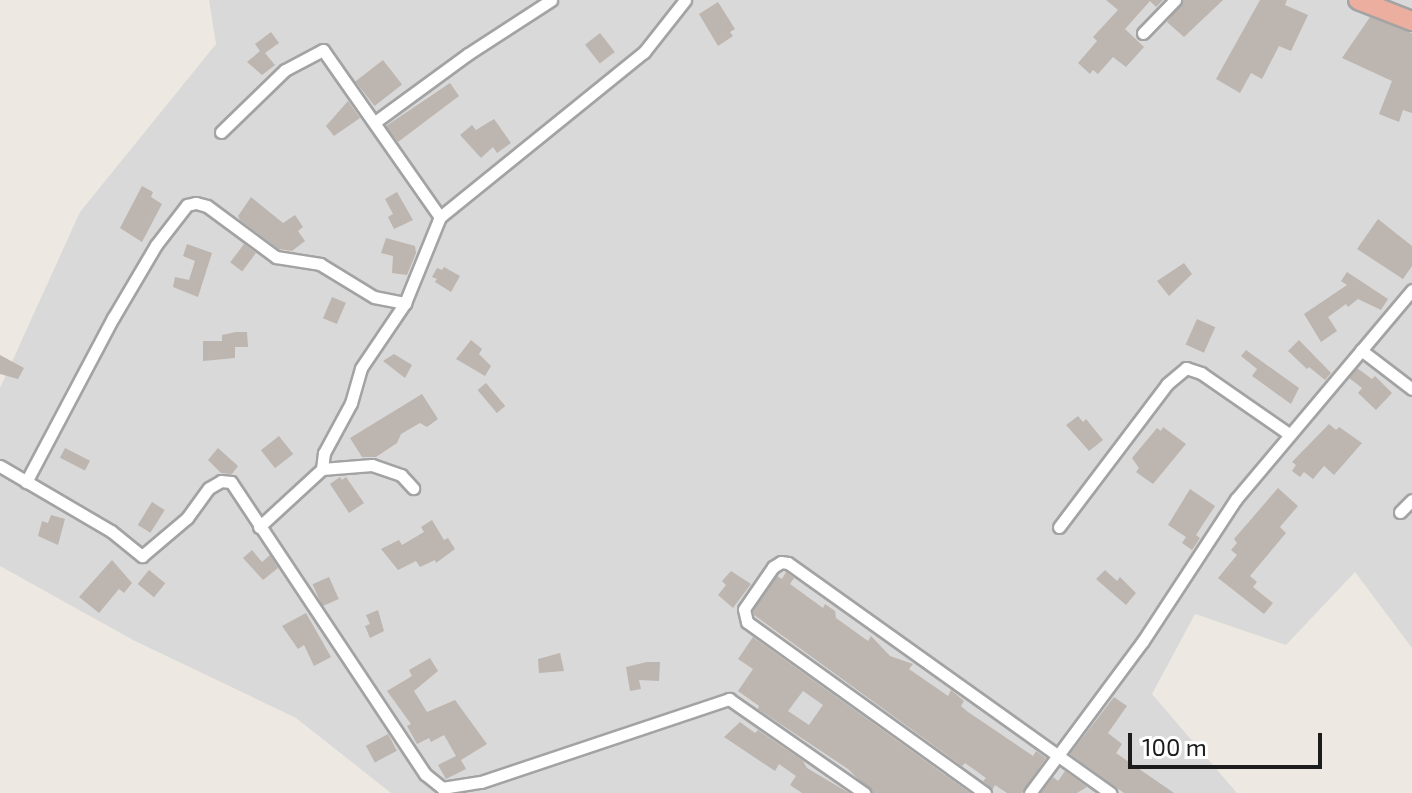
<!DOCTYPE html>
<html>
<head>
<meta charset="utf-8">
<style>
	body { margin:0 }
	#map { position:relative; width:1412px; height:793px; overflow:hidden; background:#ede9e2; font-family:"Exo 2",sans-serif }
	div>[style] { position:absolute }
	.residential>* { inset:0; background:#dad9d9 }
	.building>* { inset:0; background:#bdb5af; transform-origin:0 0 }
	.roads { filter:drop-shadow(2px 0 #a3a3a3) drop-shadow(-2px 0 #a3a3a3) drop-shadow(0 2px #a3a3a3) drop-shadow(0 -2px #a3a3a3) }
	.minor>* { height:11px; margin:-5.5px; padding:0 5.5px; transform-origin:5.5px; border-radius:5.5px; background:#fff }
	.trunk>* { height:18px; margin:-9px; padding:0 9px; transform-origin:9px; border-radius:9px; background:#ecae9f }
	span { translate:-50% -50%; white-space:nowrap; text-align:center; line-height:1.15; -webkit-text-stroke:6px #fff; paint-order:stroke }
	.scale { position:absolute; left:1128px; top:733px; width:194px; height:36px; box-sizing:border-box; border:4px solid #1c1c1c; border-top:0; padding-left:10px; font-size:24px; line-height:28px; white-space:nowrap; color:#1c1c1c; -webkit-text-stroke:6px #fff; paint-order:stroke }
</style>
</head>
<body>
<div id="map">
	<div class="residential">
		<div style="clip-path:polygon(209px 0,1412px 0,1412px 648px,1355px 572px,1286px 645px,1195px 614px,1152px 694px,1237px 793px,391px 793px,296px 718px,133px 640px,0 566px,0 388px,80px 212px,216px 44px)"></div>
	</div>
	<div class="building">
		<div style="clip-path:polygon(1106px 0,1163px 0,1156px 7px,1150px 1px,1125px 29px,1144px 47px,1126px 67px,1113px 57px,1098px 74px,1093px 70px,1090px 74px,1078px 63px,1097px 41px,1093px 37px,1118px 10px)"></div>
		<div style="clip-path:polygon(1183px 0,1223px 0,1184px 37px,1167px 22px)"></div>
		<div style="clip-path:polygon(1260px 0,1287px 0,1285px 5px,1308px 15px,1291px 51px,1279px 46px,1262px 79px,1251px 73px,1240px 93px,1216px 79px)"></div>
		<div style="clip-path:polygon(718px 2px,735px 29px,730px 32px,733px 36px,718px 46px,699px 14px)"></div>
		<div style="clip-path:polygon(1370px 17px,1412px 33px,1412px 113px,1403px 110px,1399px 122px,1379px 114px,1392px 81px,1342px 58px)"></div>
		<div style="clip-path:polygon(271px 32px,279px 43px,265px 53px,275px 65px,262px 75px,247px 62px,260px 51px,255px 44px)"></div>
		<div style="left:600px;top:33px;width:24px;height:19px;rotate:52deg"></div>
		<div style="left:383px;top:60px;width:31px;height:35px;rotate:52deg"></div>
		<div style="clip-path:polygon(450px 83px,459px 96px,398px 142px,386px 126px)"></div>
		<div style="clip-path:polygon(348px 101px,360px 118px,334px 136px,326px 126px)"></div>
		<div style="clip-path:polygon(494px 119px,511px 143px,497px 153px,493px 147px,481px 158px,460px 135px,472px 125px,476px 130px)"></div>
		<div style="clip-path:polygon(142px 186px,153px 192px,151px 197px,162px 204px,142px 242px,120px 228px)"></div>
		<div style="clip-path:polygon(397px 192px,413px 220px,394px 229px,388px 217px,393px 214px,385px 199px)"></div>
		<div style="clip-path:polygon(251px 197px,283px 223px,295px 215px,303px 227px,298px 231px,305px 241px,292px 251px,279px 249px,240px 220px,238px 216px)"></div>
		<div style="clip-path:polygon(1378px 219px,1412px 246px,1412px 266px,1403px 279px,1357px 249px)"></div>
		<div style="clip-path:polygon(386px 238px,415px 246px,416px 253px,407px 275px,392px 273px,393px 256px,381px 253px)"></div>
		<div style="clip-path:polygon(187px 244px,212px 253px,198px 297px,173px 287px,175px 277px,189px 280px,195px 261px,183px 256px)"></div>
		<div style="left:244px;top:244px;width:15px;height:23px;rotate:37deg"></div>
		<div style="clip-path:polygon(1184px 263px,1192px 274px,1169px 296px,1157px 281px)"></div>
		<div style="clip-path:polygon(444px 267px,460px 276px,451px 292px,435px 282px,437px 279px,432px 277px,437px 268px,442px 270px)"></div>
		<div style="clip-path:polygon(1347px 272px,1388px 299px,1381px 310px,1358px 299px,1348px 307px,1346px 304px,1328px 317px,1337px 331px,1321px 342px,1304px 314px,1347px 285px,1341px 281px)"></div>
		<div style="left:332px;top:297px;width:15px;height:23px;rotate:23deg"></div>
		<div style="left:1197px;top:319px;width:20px;height:28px;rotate:24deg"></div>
		<div style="clip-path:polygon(236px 332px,247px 332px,248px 347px,235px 347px,235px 358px,203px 361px,203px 341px,222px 341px,222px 335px)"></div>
		<div style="clip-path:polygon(471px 340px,482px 349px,479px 354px,491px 366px,485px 376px,456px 359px)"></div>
		<div style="clip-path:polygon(1299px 340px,1331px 373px,1325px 380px,1309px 367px,1307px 369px,1288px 351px)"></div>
		<div style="clip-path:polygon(1246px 350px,1299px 388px,1291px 404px,1252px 376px,1257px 369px,1241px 356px)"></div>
		<div style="clip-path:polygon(394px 354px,412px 365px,405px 378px,383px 361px)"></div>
		<div style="clip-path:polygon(0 355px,24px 368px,18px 379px,0 374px)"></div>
		<div style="clip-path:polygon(1357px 368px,1372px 379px,1375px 376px,1392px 393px,1376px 410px,1358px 393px,1362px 388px,1349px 378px)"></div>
		<div style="left:486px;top:383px;width:30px;height:11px;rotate:50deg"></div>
		<div style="clip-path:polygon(422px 394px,438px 419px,427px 427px,420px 423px,401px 434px,397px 443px,376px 457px,362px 457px,350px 438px)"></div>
		<div style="clip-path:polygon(1078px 416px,1083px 422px,1086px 419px,1103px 440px,1089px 451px,1066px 425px)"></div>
		<div style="clip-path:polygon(1329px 424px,1336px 430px,1339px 427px,1362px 443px,1334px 475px,1324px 466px,1313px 479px,1304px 472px,1300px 477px,1292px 471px,1296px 465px,1292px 462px)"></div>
		<div style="clip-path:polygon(1163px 427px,1186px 444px,1153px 484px,1136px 472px,1139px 468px,1132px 458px,1157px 428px,1161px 431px)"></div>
		<div style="left:279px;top:436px;width:23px;height:23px;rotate:52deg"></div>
		<div style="left:65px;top:448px;width:28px;height:11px;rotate:27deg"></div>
		<div style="clip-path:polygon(218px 448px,238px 466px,232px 474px,221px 473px,208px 460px)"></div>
		<div style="clip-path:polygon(340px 477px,342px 480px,346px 477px,364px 503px,349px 513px,330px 484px)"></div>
		<div style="clip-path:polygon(1278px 488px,1298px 506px,1280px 527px,1286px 533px,1250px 576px,1257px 582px,1253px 587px,1273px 603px,1264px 614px,1218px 578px,1237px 555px,1231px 550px,1237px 543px,1234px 539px)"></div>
		<div style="clip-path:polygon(1190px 489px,1215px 506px,1196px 535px,1200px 538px,1192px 550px,1182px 543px,1186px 537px,1168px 525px)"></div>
		<div style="left:152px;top:502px;width:15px;height:27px;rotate:32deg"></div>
		<div style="clip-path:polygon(51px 515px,65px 519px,58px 545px,38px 536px,42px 521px,48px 523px)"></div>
		<div style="clip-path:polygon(432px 520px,444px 540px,448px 538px,455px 549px,436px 563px,435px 560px,420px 567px,416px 561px,398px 570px,381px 549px,399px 540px,402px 545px,424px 532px,421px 527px)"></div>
		<div style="clip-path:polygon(252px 550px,262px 562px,270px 555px,278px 568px,263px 580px,243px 558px)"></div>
		<div style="clip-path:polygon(112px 560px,132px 583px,124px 593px,119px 589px,99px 613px,79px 597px)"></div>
		<div style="left:149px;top:570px;width:21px;height:18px;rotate:39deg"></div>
		<div style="clip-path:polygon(1105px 570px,1117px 581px,1120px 577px,1136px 593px,1126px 605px,1096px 579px)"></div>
		<div style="clip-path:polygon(731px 571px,751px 584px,733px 608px,718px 595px,726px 585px,722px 581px)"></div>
		<div style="clip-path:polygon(786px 572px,794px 578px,790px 584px,823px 608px,825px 604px,835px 611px,836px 618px,868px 641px,871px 636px,890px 656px,913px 664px,909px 669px,948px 696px,951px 690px,964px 701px,961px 706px,968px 712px,1033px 756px,1036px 751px,1046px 758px,1022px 793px,1007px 793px,995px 785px,993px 789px,983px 781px,986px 778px,965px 763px,962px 766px,754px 615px,753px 611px,777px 576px,782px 579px)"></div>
		<div style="left:329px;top:577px;width:24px;height:18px;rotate:66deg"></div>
		<div style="clip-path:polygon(378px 610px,384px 631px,370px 638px,365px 626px,370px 624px,366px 615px)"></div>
		<div style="clip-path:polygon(306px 613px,331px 657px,314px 666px,304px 645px,298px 649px,282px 626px)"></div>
		<div style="clip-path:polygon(evenodd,753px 637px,970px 793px,872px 793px,848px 769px,758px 709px,759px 706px,738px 691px,753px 669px,738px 659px,753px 637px,803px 691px,823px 705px,809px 725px,788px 711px,803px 691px)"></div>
		<div style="clip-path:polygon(560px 653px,564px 671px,539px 673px,538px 659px)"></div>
		<div style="clip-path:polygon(430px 658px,438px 671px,414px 691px,427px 712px,455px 700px,487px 744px,461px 760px,466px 769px,446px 779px,438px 765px,456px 756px,444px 735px,431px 742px,429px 738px,417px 744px,407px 726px,411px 724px,387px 691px,412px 676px,409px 670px)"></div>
		<div style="clip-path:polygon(647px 662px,660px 662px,659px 681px,639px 680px,641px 689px,630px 691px,626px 667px)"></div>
		<div style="clip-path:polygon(1114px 697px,1127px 706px,1108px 733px,1122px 744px,1116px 753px,1174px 793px,1124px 793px,1070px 754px)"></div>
		<div style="clip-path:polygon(740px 722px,755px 733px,758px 730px,803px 761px,807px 768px,849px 793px,802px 793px,790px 785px,796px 776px,779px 764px,775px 771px,724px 737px)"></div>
		<div style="left:388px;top:734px;width:19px;height:25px;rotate:62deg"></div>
		<div style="clip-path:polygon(1065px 771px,1087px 787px,1077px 793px,1041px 793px,1053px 777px,1058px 781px)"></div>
	</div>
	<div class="roads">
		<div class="minor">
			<div style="left:1143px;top:33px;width:46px;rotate:-45.9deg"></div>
			<div style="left:375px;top:122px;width:115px;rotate:-36.2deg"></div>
			<div style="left:468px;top:54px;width:99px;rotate:-33deg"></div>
			<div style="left:221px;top:132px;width:89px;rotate:-44.1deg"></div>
			<div style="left:285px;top:70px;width:43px;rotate:-27.8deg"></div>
			<div style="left:323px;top:50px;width:204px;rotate:55deg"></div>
			<div style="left:1361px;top:350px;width:64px;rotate:37.4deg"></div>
			<div style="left:0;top:466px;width:129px;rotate:30.4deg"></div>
			<div style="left:111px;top:531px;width:40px;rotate:39deg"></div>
			<div style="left:142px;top:556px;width:59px;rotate:-40.2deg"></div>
			<div style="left:187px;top:518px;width:37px;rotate:-54deg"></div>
			<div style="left:209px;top:488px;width:14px;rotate:-30deg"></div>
			<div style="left:221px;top:481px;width:10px;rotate:6deg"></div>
			<div style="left:231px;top:482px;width:351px;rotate:56.4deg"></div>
			<div style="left:425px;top:774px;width:22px;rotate:39deg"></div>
			<div style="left:442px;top:788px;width:39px;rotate:-9deg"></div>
			<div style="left:481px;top:782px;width:262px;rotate:-18.5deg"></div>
			<div style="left:729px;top:699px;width:165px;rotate:34.8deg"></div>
			<div style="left:322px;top:469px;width:16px;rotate:-83deg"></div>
			<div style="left:324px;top:453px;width:57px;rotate:-61.6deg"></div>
			<div style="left:351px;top:403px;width:36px;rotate:-74deg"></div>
			<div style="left:361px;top:368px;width:78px;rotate:-55.9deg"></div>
			<div style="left:405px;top:303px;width:93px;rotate:-67.9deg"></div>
			<div style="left:440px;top:217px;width:262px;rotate:-39deg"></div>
			<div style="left:644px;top:52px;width:66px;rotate:-51.7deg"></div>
			<div style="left:26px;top:482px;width:186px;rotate:-62.1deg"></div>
			<div style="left:113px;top:318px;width:85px;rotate:-59.5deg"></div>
			<div style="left:156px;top:245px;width:51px;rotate:-52.2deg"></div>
			<div style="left:187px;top:205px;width:9px;rotate:-13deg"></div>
			<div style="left:196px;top:203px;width:11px;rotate:15deg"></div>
			<div style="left:207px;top:206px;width:86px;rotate:36.5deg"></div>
			<div style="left:276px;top:257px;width:45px;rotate:9deg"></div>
			<div style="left:320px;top:264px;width:63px;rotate:31.4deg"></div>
			<div style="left:374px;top:297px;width:32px;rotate:11deg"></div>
			<div style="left:1400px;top:512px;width:17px;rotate:-45deg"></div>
			<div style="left:259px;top:527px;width:86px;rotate:-42.6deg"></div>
			<div style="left:322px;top:469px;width:50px;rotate:-4.6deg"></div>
			<div style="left:372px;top:465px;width:31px;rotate:19deg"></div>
			<div style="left:401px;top:475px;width:18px;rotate:47deg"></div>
			<div style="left:1059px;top:527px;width:179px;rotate:-52.9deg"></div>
			<div style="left:1167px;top:384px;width:25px;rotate:-40deg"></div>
			<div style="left:1186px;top:368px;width:16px;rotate:18deg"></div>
			<div style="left:1201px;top:373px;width:107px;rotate:34.7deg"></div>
			<div style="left:985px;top:793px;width:293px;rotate:-144.3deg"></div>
			<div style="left:747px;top:622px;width:13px;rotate:-103deg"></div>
			<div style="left:744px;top:609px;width:51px;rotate:-55.4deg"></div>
			<div style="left:773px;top:567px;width:9px;rotate:-32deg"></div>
			<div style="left:781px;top:562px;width:7px;rotate:8deg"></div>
			<div style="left:788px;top:563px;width:396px;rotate:35.5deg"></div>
			<div style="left:1030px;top:793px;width:189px;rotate:-53.4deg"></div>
			<div style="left:1143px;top:641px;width:170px;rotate:-56.8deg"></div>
			<div style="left:1236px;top:499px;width:273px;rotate:-49.9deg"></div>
		</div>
		<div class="trunk">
			<div style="left:1358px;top:0;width:58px;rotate:21.3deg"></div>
		</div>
	</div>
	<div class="scale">100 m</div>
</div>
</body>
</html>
